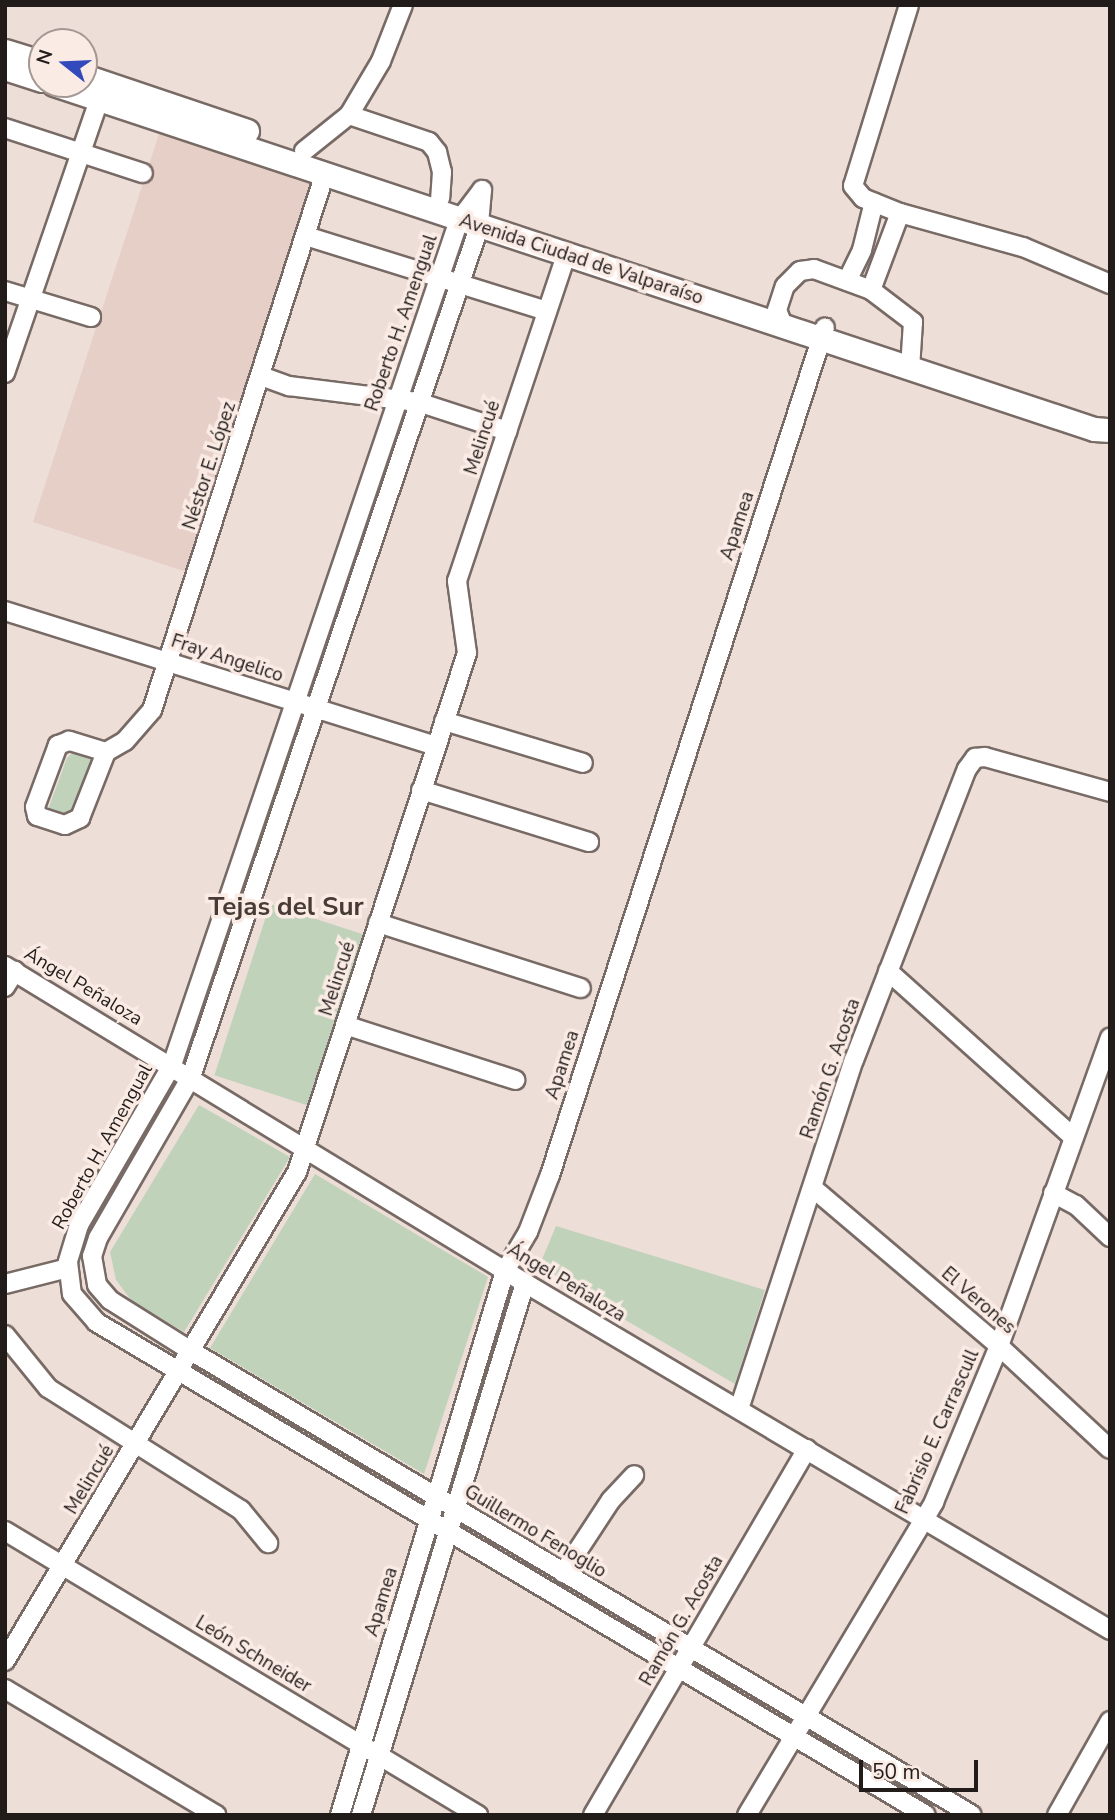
<!DOCTYPE html>
<html>
<head>
<meta charset="utf-8">
<style>
	body { margin:0 }
	#map { position:relative; width:1115px; height:1820px; overflow:hidden; background:#edded8; font-family:"Nunito Sans",sans-serif }
	div>[style] { position:absolute }
	.built>* { inset:0; background:#e6cfc6; transform-origin:0 0 }
	.green>* { inset:0; background:#c1d2ba; transform-origin:0 0 }
	.roads { filter:drop-shadow(2px 0 #786a65) drop-shadow(-2px 0 #786a65) drop-shadow(0 2px #786a65) drop-shadow(0 -2px #786a65) }
	.minor>* { height:18px; margin:-9px; padding:0 9px; transform-origin:9px; border-radius:9px; background:#fff }
	.major>* { height:23px; margin:-11.5px; padding:0 11.5px; transform-origin:11.5px; border-radius:11.5px; background:#fff }
	span { translate:-50% -50%; white-space:nowrap; text-align:center; line-height:1.15; -webkit-text-stroke:7px #fbebe5; paint-order:stroke }
	.street-label { font-size:19px; color:#211c1a }
	.district-label { font-size:26px; color:#473b36; font-weight:700 }
	.frame { position:absolute; inset:0; border:7px solid #211c1a; pointer-events:none }
	.north { position:absolute; left:28px; top:28px; width:70px; height:70px; box-sizing:border-box; background:#fbebe5; border:2px solid #a49894; border-radius:50%; rotate:288deg; font-size:19px; font-weight:700; line-height:28px; text-align:center; color:#211c1a }
	.north::after { content:''; display:block; margin:auto; width:24px; height:32px; background:#324abb; clip-path:polygon(50% 0,100% 100%,50% 72%,0 100%) }
	.scale { position:absolute; left:859px; top:1760px; width:119px; height:32px; box-sizing:border-box; border:4px solid #211c1a; border-top:0; padding-left:9px; font-size:21px; line-height:24px; white-space:nowrap; color:#211c1a; -webkit-text-stroke:5px #fbebe5; paint-order:stroke }
</style>
</head>
<body>
<div id="map">
	<div class="built">
		<div style="left:160px;top:131px;width:166px;height:411px;rotate:18deg"></div>
	</div>
	<div class="green">
		<div style="clip-path:polygon(78px 748px,91px 757px,90px 765px,69px 819px,50px 813px,49px 807px,67px 758px)"></div>
		<div style="left:270px;top:904px;width:100px;height:180px;rotate:18deg"></div>
		<div style="clip-path:polygon(199px 1105px,290px 1157px,184px 1332px,131px 1300px,116px 1280px,110px 1252px)"></div>
		<div style="clip-path:polygon(315px 1174px,488px 1277px,424px 1474px,210px 1348px)"></div>
		<div style="clip-path:polygon(556px 1226px,765px 1290px,735px 1384px,538px 1269px)"></div>
	</div>
	<div class="roads">
		<div class="minor">
			<div style="left:909px;top:5px;width:189px;rotate:107.2deg"></div>
			<div style="left:853px;top:186px;width:16px;rotate:50deg"></div>
			<div style="left:863px;top:198px;width:40px;rotate:22deg"></div>
			<div style="left:900px;top:213px;width:128px;rotate:15.5deg"></div>
			<div style="left:1023px;top:247px;width:95px;rotate:23deg"></div>
			<div style="left:349px;top:115px;width:84px;rotate:18.6deg"></div>
			<div style="left:429px;top:142px;width:13px;rotate:51deg"></div>
			<div style="left:437px;top:152px;width:21px;rotate:76deg"></div>
			<div style="left:442px;top:172px;width:26px;rotate:94deg"></div>
			<div style="left:5px;top:128px;width:145px;rotate:18.1deg"></div>
			<div style="left:304px;top:151px;width:58px;rotate:-38.7deg"></div>
			<div style="left:349px;top:115px;width:63px;rotate:-59.3deg"></div>
			<div style="left:381px;top:61px;width:60px;rotate:-68.6deg"></div>
			<div style="left:482px;top:190px;width:37px;rotate:95deg"></div>
			<div style="left:479px;top:227px;width:897px;rotate:108.72deg"></div>
			<div style="left:191px;top:1077px;width:186px;rotate:120deg"></div>
			<div style="left:98px;top:1238px;width:19px;rotate:108deg"></div>
			<div style="left:92px;top:1256px;width:29px;rotate:80deg"></div>
			<div style="left:97px;top:1285px;width:20px;rotate:49deg"></div>
			<div style="left:110px;top:1300px;width:96px;rotate:32.2deg"></div>
			<div style="left:191px;top:1351px;width:908px;rotate:30.71deg"></div>
			<div style="left:482px;top:190px;width:38px;rotate:127deg"></div>
			<div style="left:459px;top:220px;width:892px;rotate:108.76deg"></div>
			<div style="left:172px;top:1065px;width:185px;rotate:120.2deg"></div>
			<div style="left:79px;top:1225px;width:39px;rotate:107deg"></div>
			<div style="left:68px;top:1262px;width:32px;rotate:83deg"></div>
			<div style="left:72px;top:1294px;width:37px;rotate:49deg"></div>
			<div style="left:96px;top:1322px;width:965px;rotate:30.71deg"></div>
			<div style="left:306px;top:236px;width:252px;rotate:17.3deg"></div>
			<div style="left:847px;top:281px;width:34px;rotate:-64deg"></div>
			<div style="left:862px;top:250px;width:49px;rotate:-76deg"></div>
			<div style="left:871px;top:290px;width:82px;rotate:-69.4deg"></div>
			<div style="left:5px;top:291px;width:90px;rotate:16.8deg"></div>
			<div style="left:783px;top:325px;width:16px;rotate:-112deg"></div>
			<div style="left:777px;top:310px;width:25px;rotate:-72deg"></div>
			<div style="left:785px;top:286px;width:21px;rotate:-45deg"></div>
			<div style="left:800px;top:271px;width:14px;rotate:-8deg"></div>
			<div style="left:814px;top:269px;width:61px;rotate:20.2deg"></div>
			<div style="left:871px;top:290px;width:53px;rotate:37.3deg"></div>
			<div style="left:913px;top:322px;width:46px;rotate:93.7deg"></div>
			<div style="left:5px;top:373px;width:300px;rotate:-71deg"></div>
			<div style="left:261px;top:376px;width:30px;rotate:20deg"></div>
			<div style="left:289px;top:386px;width:130px;rotate:7.1deg"></div>
			<div style="left:418px;top:402px;width:94px;rotate:18deg"></div>
			<div style="left:5px;top:611px;width:452px;rotate:17.4deg"></div>
			<div style="left:444px;top:721px;width:145px;rotate:16.8deg"></div>
			<div style="left:106px;top:752px;width:39px;rotate:-163deg"></div>
			<div style="left:69px;top:741px;width:12px;rotate:160deg"></div>
			<div style="left:58px;top:745px;width:66px;rotate:110.4deg"></div>
			<div style="left:35px;top:807px;width:9px;rotate:77deg"></div>
			<div style="left:37px;top:816px;width:29px;rotate:18deg"></div>
			<div style="left:65px;top:825px;width:17px;rotate:-25deg"></div>
			<div style="left:80px;top:818px;width:71px;rotate:-68.5deg"></div>
			<div style="left:106px;top:752px;width:22px;rotate:-30deg"></div>
			<div style="left:125px;top:741px;width:41px;rotate:-48.9deg"></div>
			<div style="left:152px;top:710px;width:564px;rotate:-72.14deg"></div>
			<div style="left:421px;top:790px;width:176px;rotate:17.2deg"></div>
			<div style="left:378px;top:923px;width:213px;rotate:17.8deg"></div>
			<div style="left:5px;top:966px;width:609px;rotate:31.37deg"></div>
			<div style="left:525px;top:1283px;width:680px;rotate:30.67deg"></div>
			<div style="left:888px;top:971px;width:249px;rotate:41.9deg"></div>
			<div style="left:5px;top:987px;width:19px;rotate:-58deg"></div>
			<div style="left:345px;top:1025px;width:179px;rotate:17.9deg"></div>
			<div style="left:814px;top:1189px;width:243px;rotate:40.3deg"></div>
			<div style="left:999px;top:1346px;width:151px;rotate:42.9deg"></div>
			<div style="left:1053px;top:1193px;width:26px;rotate:28deg"></div>
			<div style="left:1076px;top:1205px;width:47px;rotate:43.3deg"></div>
			<div style="left:5px;top:1284px;width:65px;rotate:-14.3deg"></div>
			<div style="left:5px;top:1335px;width:68px;rotate:50.9deg"></div>
			<div style="left:48px;top:1388px;width:228px;rotate:32.3deg"></div>
			<div style="left:241px;top:1510px;width:43px;rotate:50.7deg"></div>
			<div style="left:739px;top:1409px;width:367px;rotate:-71.8deg"></div>
			<div style="left:854px;top:1060px;width:312px;rotate:-68.8deg"></div>
			<div style="left:967px;top:769px;width:14px;rotate:-54deg"></div>
			<div style="left:975px;top:758px;width:10px;rotate:-6deg"></div>
			<div style="left:985px;top:757px;width:130px;rotate:15.6deg"></div>
			<div style="left:5px;top:1531px;width:552px;rotate:30.98deg"></div>
			<div style="left:563px;top:1573px;width:87px;rotate:-56.7deg"></div>
			<div style="left:611px;top:1500px;width:34px;rotate:-47deg"></div>
			<div style="left:5px;top:1661px;width:570px;rotate:-59.16deg"></div>
			<div style="left:297px;top:1172px;width:546px;rotate:-71.86deg"></div>
			<div style="left:467px;top:653px;width:73px;rotate:-97.9deg"></div>
			<div style="left:457px;top:581px;width:344px;rotate:-71.5deg"></div>
			<div style="left:5px;top:1689px;width:246px;rotate:30.8deg"></div>
			<div style="left:340px;top:1815px;width:568px;rotate:-73.13deg"></div>
			<div style="left:505px;top:1271px;width:45px;rotate:-59.5deg"></div>
			<div style="left:528px;top:1232px;width:61px;rotate:-68.9deg"></div>
			<div style="left:550px;top:1175px;width:891px;rotate:-72.03deg"></div>
			<div style="left:361px;top:1815px;width:557px;rotate:-72.87deg"></div>
			<div style="left:593px;top:1815px;width:424px;rotate:-59.7deg"></div>
			<div style="left:747px;top:1815px;width:365px;rotate:-59.1deg"></div>
			<div style="left:934px;top:1502px;width:169px;rotate:-67.4deg"></div>
			<div style="left:999px;top:1346px;width:328px;rotate:-70.2deg"></div>
			<div style="left:1057px;top:1815px;width:108px;rotate:-60.6deg"></div>
		</div>
		<div class="major">
			<div style="left:5px;top:51px;width:39px;rotate:17deg"></div>
			<div style="left:5px;top:68px;width:39px;rotate:18deg"></div>
			<div style="left:84px;top:76px;width:172px;rotate:18.6deg"></div>
			<div style="left:54px;top:84px;width:1096px;rotate:18.35deg"></div>
			<div style="left:1094px;top:429px;width:16px;rotate:4deg"></div>
		</div>
	</div>
	<div class="street-label">
		<span style="left:581px;top:260px;rotate:18deg">Avenida Ciudad de Valparaíso</span>
		<span style="left:402px;top:323px;rotate:-71deg">Roberto H. Amengual</span>
		<span style="left:483px;top:438px;rotate:-72deg">Melincué</span>
		<span style="left:210px;top:466px;rotate:-72deg">Néstor E. López</span>
		<span style="left:738px;top:526px;rotate:-72deg">Apamea</span>
		<span style="left:227px;top:659px;rotate:18deg">Fray Angelico</span>
		<span style="left:338px;top:979px;rotate:-72deg">Melincué</span>
		<span style="left:83px;top:987px;rotate:31deg">Ángel Peñaloza</span>
		<span style="left:563px;top:1065px;rotate:-72deg">Apamea</span>
		<span style="left:831px;top:1069px;rotate:-71deg">Ramón G. Acosta</span>
		<span style="left:103px;top:1147px;rotate:-61deg">Roberto H. Amengual</span>
		<span style="left:566px;top:1283px;rotate:31deg">Ángel Peñaloza</span>
		<span style="left:978px;top:1301px;rotate:41deg">El Verones</span>
		<span style="left:938px;top:1432px;rotate:-66deg">Fabrisio E. Carrascull</span>
		<span style="left:90px;top:1480px;rotate:-59deg">Melincué</span>
		<span style="left:535px;top:1532px;rotate:31deg">Guillermo Fenoglio</span>
		<span style="left:382px;top:1602px;rotate:-73deg">Apamea</span>
		<span style="left:682px;top:1621px;rotate:-60deg">Ramón G. Acosta</span>
		<span style="left:253px;top:1655px;rotate:31deg">León Schneider</span>
	</div>
	<div class="district-label">
		<span style="left:286px;top:907px">Tejas del Sur</span>
	</div>
	<div class="frame"></div>
	<div class="north">N</div>
	<div class="scale">50 m</div>
</div>
</body>
</html>
